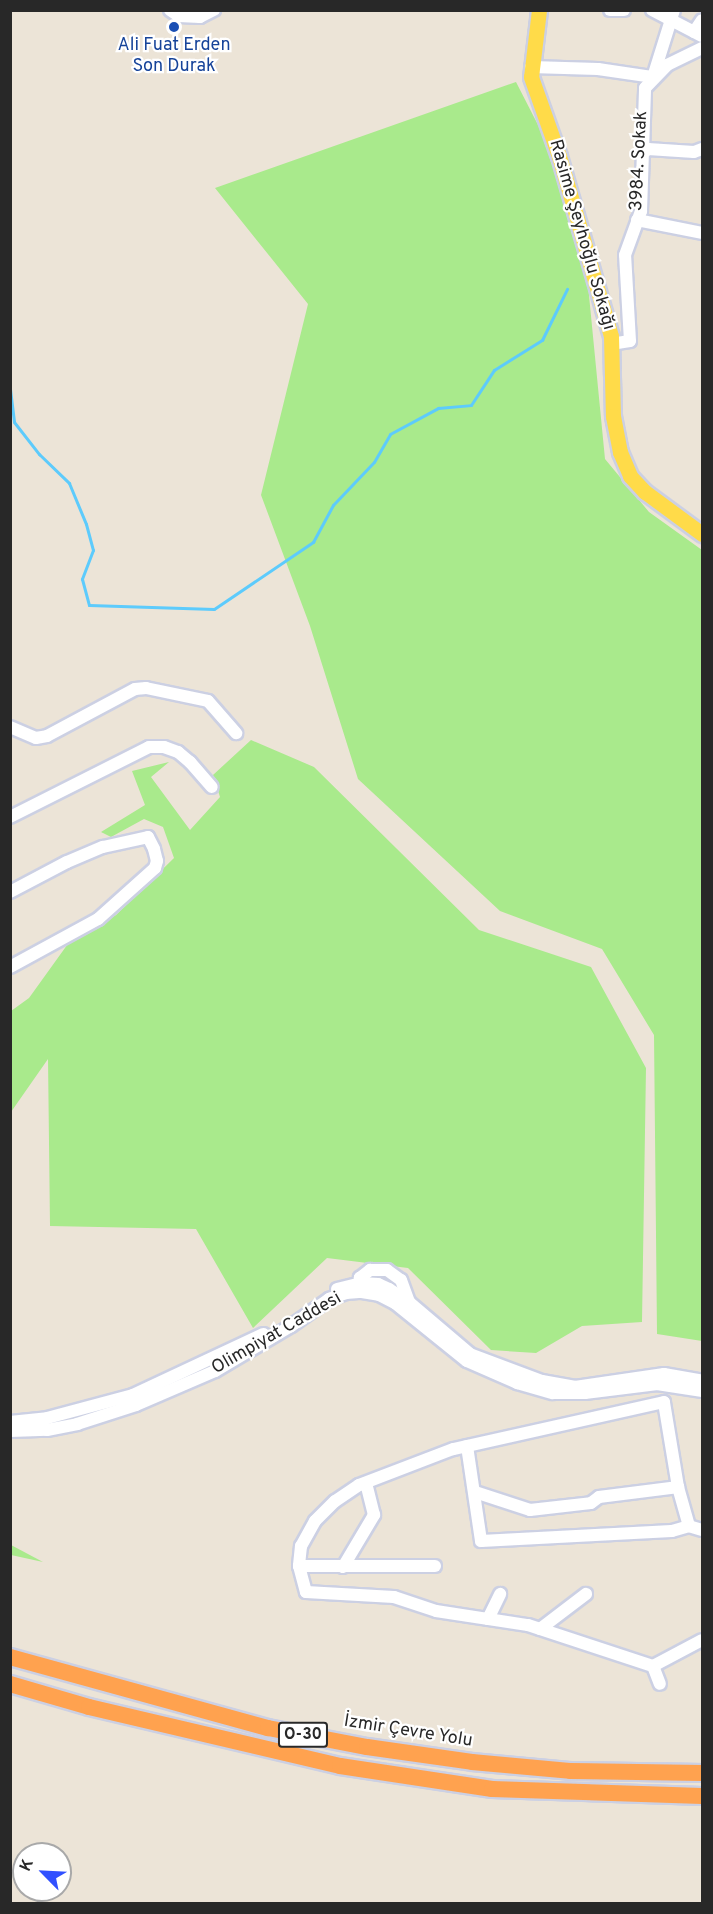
<!DOCTYPE html>
<html>
<head>
<meta charset="utf-8">
<style>
	body { margin:0 }
	#map { position:relative; width:713px; height:1914px; overflow:hidden; background:#ece4d7; font-family:Overpass,sans-serif }
	div>[style] { position:absolute }
	.green>* { inset:0; background:#a9ea8c }
	.stream>* { height:3px; margin:-1.5px; padding:0 1.5px; transform-origin:1.5px; border-radius:1.5px; background:#5dcbfc }
	.roads { filter:drop-shadow(2px 0 #ccd0e3) drop-shadow(-2px 0 #ccd0e3) drop-shadow(0 2px #ccd0e3) drop-shadow(0 -2px #ccd0e3) }
	.minor>* { height:12px; margin:-6px; padding:0 6px; transform-origin:6px; border-radius:6px; background:#fff }
	.major>* { height:15px; margin:-7.5px; padding:0 7.5px; transform-origin:7.5px; border-radius:7.5px; background:#ffdb49 }
	.highway>* { height:16px; margin:-8px; padding:0 8px; transform-origin:8px; border-radius:8px; background:#ffa24f }
	.dots>* { width:16px; height:16px; translate:-50% -50%; box-sizing:border-box; border:3px solid #fff; border-radius:50% }
	span { translate:-50% -50%; white-space:nowrap; text-align:center; line-height:1.15; -webkit-text-stroke:4.5px #fff; paint-order:stroke }
	.shield-label span { padding:2px 4px; background:#fff; border:2px solid; border-radius:4px; -webkit-text-stroke-width:0 }
	.shield-label { font-size:16px; color:#282828; font-weight:700 }
	.transit-label { font-size:18px; color:#164399 }
	.street-label { font-size:18px; color:#282828 }
	.frame { position:absolute; inset:0; border:12px solid #282828; pointer-events:none }
	.north { position:absolute; left:12px; top:1842px; width:60px; height:60px; box-sizing:border-box; background:#fff; border:2px solid #a9a9a9; border-radius:50%; rotate:294deg; font-size:16px; font-weight:700; line-height:24px; text-align:center; color:#282828 }
	.north::after { content:''; display:block; margin:auto; width:21px; height:27px; background:#3150ff; clip-path:polygon(50% 0,100% 100%,50% 72%,0 100%) }
</style>
</head>
<body>
<div id="map">
	<div class="green">
		<div style="clip-path:polygon(516px 82px,556px 160px,587px 275px,605px 459px,649px 512px,702px 550px,702px 1341px,657px 1334px,654px 1035px,602px 949px,500px 911px,358px 779px,310px 626px,261px 495px,308px 304px,215px 188px)"></div>
		<div style="clip-path:polygon(251px 740px,314px 767px,479px 930px,591px 967px,646px 1068px,642px 1322px,582px 1326px,536px 1353px,491px 1350px,408px 1268px,327px 1258px,253px 1328px,196px 1229px,50px 1226px,48px 1059px,11px 1112px,11px 1011px,29px 998px,70px 941px,116px 915px,174px 858px,163px 827px,144px 819px,111px 837px,101px 832px,145px 805px,132px 771px,169px 762px,151px 777px,190px 830px,220px 797px,213px 775px)"></div>
		<div style="clip-path:polygon(11px 1545px,43px 1562px,11px 1555px)"></div>
	</div>
	<div class="stream">
		<div style="left:10px;top:389px;width:33px;rotate:83deg"></div>
		<div style="left:14px;top:422px;width:41px;rotate:52deg"></div>
		<div style="left:39px;top:454px;width:42px;rotate:44deg"></div>
		<div style="left:69px;top:483px;width:44px;rotate:67.5deg"></div>
		<div style="left:86px;top:524px;width:27px;rotate:75deg"></div>
		<div style="left:93px;top:550px;width:31px;rotate:111deg"></div>
		<div style="left:82px;top:579px;width:27px;rotate:75deg"></div>
		<div style="left:89px;top:605px;width:125px;rotate:1.8deg"></div>
		<div style="left:214px;top:609px;width:120px;rotate:-34.1deg"></div>
		<div style="left:313px;top:542px;width:42px;rotate:-61.6deg"></div>
		<div style="left:333px;top:505px;width:59px;rotate:-46.4deg"></div>
		<div style="left:374px;top:462px;width:32px;rotate:-60deg"></div>
		<div style="left:390px;top:434px;width:55px;rotate:-28.4deg"></div>
		<div style="left:438px;top:408px;width:33px;rotate:-5deg"></div>
		<div style="left:471px;top:405px;width:42px;rotate:-56.7deg"></div>
		<div style="left:494px;top:370px;width:57px;rotate:-32deg"></div>
		<div style="left:542px;top:340px;width:57px;rotate:-63.9deg"></div>
	</div>
	<div class="roads">
		<div class="minor">
			<div style="left:170px;top:10px;width:11px;rotate:34deg"></div>
			<div style="left:179px;top:16px;width:21px;rotate:3deg"></div>
			<div style="left:200px;top:17px;width:16px;rotate:-27deg"></div>
			<div style="left:610px;top:10px;width:14px"></div>
			<div style="left:652px;top:10px;width:56px;rotate:27.5deg"></div>
			<div style="left:694px;top:32px;width:14px;rotate:-56deg"></div>
			<div style="left:531px;top:67px;width:67px;rotate:1.7deg"></div>
			<div style="left:598px;top:69px;width:56px;rotate:8.3deg"></div>
			<div style="left:653px;top:77px;width:70px;rotate:-72.6deg"></div>
			<div style="left:642px;top:154px;width:8px;rotate:-40deg"></div>
			<div style="left:648px;top:149px;width:46px;rotate:3.7deg"></div>
			<div style="left:694px;top:152px;width:9px;rotate:-21deg"></div>
			<div style="left:637px;top:220px;width:66px;rotate:11.3deg"></div>
			<div style="left:611px;top:344px;width:19px;rotate:-9deg"></div>
			<div style="left:630px;top:341px;width:86px;rotate:-93.3deg"></div>
			<div style="left:625px;top:255px;width:47px;rotate:-70deg"></div>
			<div style="left:641px;top:211px;width:123px;rotate:-88.1deg"></div>
			<div style="left:645px;top:88px;width:32px;rotate:-46deg"></div>
			<div style="left:667px;top:65px;width:39px;rotate:-26deg"></div>
			<div style="left:10px;top:727px;width:28px;rotate:23deg"></div>
			<div style="left:36px;top:738px;width:11px;rotate:-10deg"></div>
			<div style="left:47px;top:736px;width:100px;rotate:-28.1deg"></div>
			<div style="left:135px;top:689px;width:11px;rotate:-5deg"></div>
			<div style="left:146px;top:688px;width:63px;rotate:11.8deg"></div>
			<div style="left:208px;top:701px;width:43px;rotate:48.8deg"></div>
			<div style="left:10px;top:817px;width:156px;rotate:-26.7deg"></div>
			<div style="left:149px;top:747px;width:15px"></div>
			<div style="left:164px;top:747px;width:15px;rotate:20deg"></div>
			<div style="left:178px;top:752px;width:16px;rotate:40deg"></div>
			<div style="left:190px;top:762px;width:33px;rotate:49deg"></div>
			<div style="left:10px;top:892px;width:64px;rotate:-27.8deg"></div>
			<div style="left:67px;top:862px;width:39px;rotate:-23deg"></div>
			<div style="left:103px;top:847px;width:46px;rotate:-12.5deg"></div>
			<div style="left:148px;top:837px;width:13px;rotate:63deg"></div>
			<div style="left:154px;top:849px;width:12px;rotate:76deg"></div>
			<div style="left:157px;top:861px;width:7px;rotate:106deg"></div>
			<div style="left:155px;top:868px;width:76px;rotate:138.2deg"></div>
			<div style="left:98px;top:919px;width:100px;rotate:151.4deg"></div>
			<div style="left:363px;top:1286px;width:9px;rotate:-111deg"></div>
			<div style="left:360px;top:1278px;width:13px;rotate:-39deg"></div>
			<div style="left:370px;top:1270px;width:17px"></div>
			<div style="left:387px;top:1270px;width:17px;rotate:36deg"></div>
			<div style="left:401px;top:1280px;width:23px;rotate:70deg"></div>
			<div style="left:337px;top:1289px;width:25px;rotate:-14deg"></div>
			<div style="left:361px;top:1283px;width:17px;rotate:3deg"></div>
			<div style="left:378px;top:1284px;width:12px;rotate:24deg"></div>
			<div style="left:389px;top:1289px;width:24px;rotate:33deg"></div>
			<div style="left:409px;top:1302px;width:80px;rotate:40.4deg"></div>
			<div style="left:470px;top:1354px;width:77px;rotate:20.6deg"></div>
			<div style="left:542px;top:1381px;width:34px;rotate:10deg"></div>
			<div style="left:575px;top:1387px;width:90px;rotate:-8.3deg"></div>
			<div style="left:664px;top:1374px;width:39px;rotate:10deg"></div>
			<div style="left:10px;top:1422px;width:37px;rotate:-6deg"></div>
			<div style="left:47px;top:1418px;width:89px;rotate:-15deg"></div>
			<div style="left:133px;top:1395px;width:144px;rotate:-25.1deg"></div>
			<div style="left:10px;top:1431px;width:37px;rotate:-2deg"></div>
			<div style="left:47px;top:1430px;width:31px;rotate:-11deg"></div>
			<div style="left:77px;top:1424px;width:62px;rotate:-17.9deg"></div>
			<div style="left:136px;top:1405px;width:86px;rotate:-23.3deg"></div>
			<div style="left:215px;top:1371px;width:88px;rotate:-30.6deg"></div>
			<div style="left:291px;top:1326px;width:47px;rotate:-35.4deg"></div>
			<div style="left:329px;top:1299px;width:18px;rotate:-19deg"></div>
			<div style="left:346px;top:1293px;width:16px;rotate:-4deg"></div>
			<div style="left:362px;top:1292px;width:17px;rotate:10deg"></div>
			<div style="left:379px;top:1295px;width:18px;rotate:27deg"></div>
			<div style="left:395px;top:1303px;width:92px;rotate:38.9deg"></div>
			<div style="left:467px;top:1361px;width:55px;rotate:23.7deg"></div>
			<div style="left:517px;top:1383px;width:37px;rotate:16deg"></div>
			<div style="left:553px;top:1393px;width:32px"></div>
			<div style="left:585px;top:1393px;width:73px;rotate:-7.1deg"></div>
			<div style="left:657px;top:1384px;width:46px;rotate:8.8deg"></div>
			<div style="left:467px;top:1446px;width:96px;rotate:81.6deg"></div>
			<div style="left:481px;top:1541px;width:191px;rotate:-3deg"></div>
			<div style="left:672px;top:1531px;width:18px;rotate:-16deg"></div>
			<div style="left:475px;top:1492px;width:58px;rotate:18.1deg"></div>
			<div style="left:530px;top:1510px;width:61px;rotate:-6.5deg"></div>
			<div style="left:591px;top:1503px;width:10px;rotate:-37deg"></div>
			<div style="left:599px;top:1497px;width:80px;rotate:-7.2deg"></div>
			<div style="left:702px;top:1530px;width:14px;rotate:-163deg"></div>
			<div style="left:689px;top:1526px;width:41px;rotate:-105.8deg"></div>
			<div style="left:678px;top:1487px;width:86px;rotate:-99.4deg"></div>
			<div style="left:664px;top:1402px;width:216px;rotate:167.4deg"></div>
			<div style="left:453px;top:1449px;width:101px;rotate:159deg"></div>
			<div style="left:359px;top:1485px;width:29px;rotate:146deg"></div>
			<div style="left:335px;top:1501px;width:28px;rotate:135deg"></div>
			<div style="left:315px;top:1521px;width:29px;rotate:119deg"></div>
			<div style="left:301px;top:1546px;width:20px;rotate:96deg"></div>
			<div style="left:299px;top:1566px;width:27px;rotate:75deg"></div>
			<div style="left:306px;top:1592px;width:88px;rotate:3.3deg"></div>
			<div style="left:394px;top:1597px;width:44px;rotate:18.4deg"></div>
			<div style="left:436px;top:1611px;width:93px;rotate:8.7deg"></div>
			<div style="left:528px;top:1625px;width:132px;rotate:18.2deg"></div>
			<div style="left:653px;top:1666px;width:55px;rotate:-28deg"></div>
			<div style="left:299px;top:1566px;width:136px"></div>
			<div style="left:343px;top:1567px;width:61px;rotate:-59.2deg"></div>
			<div style="left:374px;top:1515px;width:33px;rotate:-104deg"></div>
			<div style="left:488px;top:1619px;width:28px;rotate:-64deg"></div>
			<div style="left:540px;top:1629px;width:58px;rotate:-37.3deg"></div>
			<div style="left:653px;top:1666px;width:19px;rotate:69deg"></div>
		</div>
		<div class="major">
			<div style="left:539px;top:10px;width:67px;rotate:96.8deg"></div>
			<div style="left:531px;top:77px;width:84px;rotate:70.5deg"></div>
			<div style="left:559px;top:156px;width:187px;rotate:73.9deg"></div>
			<div style="left:611px;top:336px;width:80px;rotate:88.6deg"></div>
			<div style="left:613px;top:416px;width:37px;rotate:79deg"></div>
			<div style="left:620px;top:452px;width:26px;rotate:67deg"></div>
			<div style="left:630px;top:476px;width:22px;rotate:47deg"></div>
			<div style="left:645px;top:492px;width:71px;rotate:36.4deg"></div>
		</div>
		<div class="highway">
			<div style="left:10px;top:1657px;width:268px;rotate:15.4deg"></div>
			<div style="left:268px;top:1728px;width:101px;rotate:10.9deg"></div>
			<div style="left:367px;top:1747px;width:106px;rotate:8.1deg"></div>
			<div style="left:472px;top:1762px;width:98px;rotate:5.2deg"></div>
			<div style="left:570px;top:1771px;width:132px;rotate:0.9deg"></div>
			<div style="left:10px;top:1684px;width:82px;rotate:16.2deg"></div>
			<div style="left:89px;top:1707px;width:258px;rotate:13.2deg"></div>
			<div style="left:340px;top:1766px;width:154px;rotate:8.6deg"></div>
			<div style="left:492px;top:1789px;width:210px;rotate:1.9deg"></div>
		</div>
	</div>
	<div class="dots">
		<div style="left:174px;top:27px;background:#1a4fb4"></div>
	</div>
	<div class="shield-label">
		<span style="left:303px;top:1735px">O-30</span>
	</div>
	<div class="transit-label">
		<span style="left:174px;top:57px">Ali Fuat Erden<br>Son Durak</span>
	</div>
	<div class="street-label">
		<span style="left:640px;top:161px;rotate:-87deg">3984. Sokak</span>
		<span style="left:581px;top:235px;rotate:74deg">Rasime Şeyhoğlu Sokağı</span>
		<span style="left:277px;top:1334px;rotate:-30deg">Olimpiyat Caddesi</span>
		<span style="left:408px;top:1732px;rotate:9deg">İzmir Çevre Yolu</span>
	</div>
	<div class="frame"></div>
	<div class="north">K</div>
</div>
</body>
</html>
